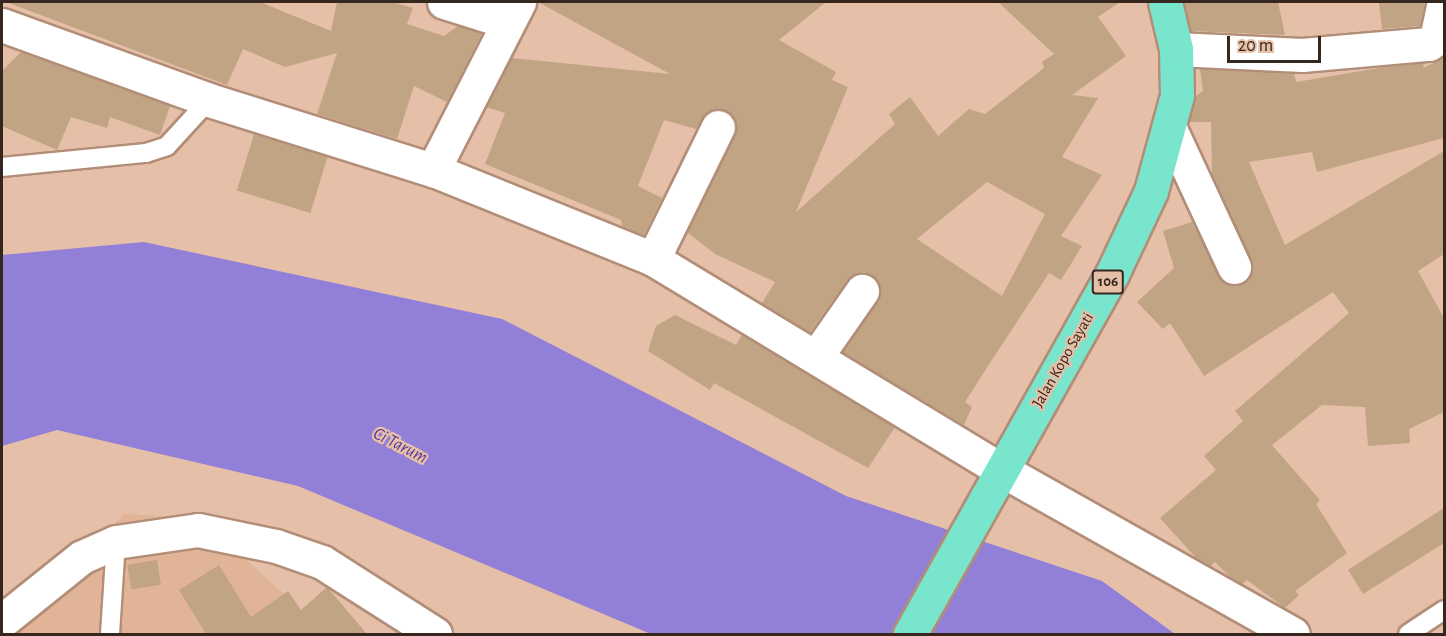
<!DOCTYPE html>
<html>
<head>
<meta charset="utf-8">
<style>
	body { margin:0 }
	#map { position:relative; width:1446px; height:636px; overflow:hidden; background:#e6bfa8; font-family:"Alegreya Sans",sans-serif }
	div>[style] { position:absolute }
	.built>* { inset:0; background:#e1b397 }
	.water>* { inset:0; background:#927fd7 }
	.building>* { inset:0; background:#c0a483; transform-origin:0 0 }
	.roads { filter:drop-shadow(2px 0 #b28d77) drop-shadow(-2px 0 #b28d77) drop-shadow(0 2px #b28d77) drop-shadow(0 -2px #b28d77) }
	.service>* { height:18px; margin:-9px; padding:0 9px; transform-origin:9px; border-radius:9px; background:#fff }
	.minor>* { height:33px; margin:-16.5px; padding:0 16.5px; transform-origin:16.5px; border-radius:16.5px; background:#fff }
	.primary>* { height:33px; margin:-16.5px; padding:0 16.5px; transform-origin:16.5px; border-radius:16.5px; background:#79e5cd }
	span { translate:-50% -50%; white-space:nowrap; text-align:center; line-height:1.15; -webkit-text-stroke:4.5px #e6bfa8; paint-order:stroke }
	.shield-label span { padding:2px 4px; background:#e6bfa8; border:2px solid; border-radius:4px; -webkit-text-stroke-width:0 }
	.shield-label { font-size:15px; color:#36271e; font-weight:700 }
	.street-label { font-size:16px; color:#36271e }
	.water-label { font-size:18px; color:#56379e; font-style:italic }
	.frame { position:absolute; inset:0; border:3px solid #36271e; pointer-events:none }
	.scale { position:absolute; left:1227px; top:36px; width:94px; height:27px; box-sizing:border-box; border:3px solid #36271e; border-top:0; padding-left:8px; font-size:18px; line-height:21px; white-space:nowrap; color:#36271e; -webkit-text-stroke:4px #e6bfa8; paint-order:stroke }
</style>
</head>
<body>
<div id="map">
	<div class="built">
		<div style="clip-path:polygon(124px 514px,201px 518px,290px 600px,220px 634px,2px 634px)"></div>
	</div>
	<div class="water">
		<div style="clip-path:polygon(144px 242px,502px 319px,846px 496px,1102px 581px,1175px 634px,651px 634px,298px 486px,57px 430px,2px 446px,2px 255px)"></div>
	</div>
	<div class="building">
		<div style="clip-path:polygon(6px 2px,260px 2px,331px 31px,337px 2px,392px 2px,413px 8px,407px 24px,444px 36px,458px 26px,482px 33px,447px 102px,414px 86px,397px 139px,317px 114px,337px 53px,285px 67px,243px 49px,227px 85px)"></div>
		<div style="clip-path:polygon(evenodd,538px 2px,826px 2px,779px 40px,836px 72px,832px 80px,848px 87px,796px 212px,895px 124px,889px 114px,910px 97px,938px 136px,969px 109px,985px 114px,1044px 68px,1042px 62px,1054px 54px,998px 2px,1120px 2px,1098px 17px,1126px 56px,1072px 95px,1098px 98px,1062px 157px,1102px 175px,1061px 236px,1082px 246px,1061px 280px,1049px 273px,988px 366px,965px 402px,972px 407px,964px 425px,842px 352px,878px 301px,879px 284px,872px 275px,863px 272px,847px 280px,810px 332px,762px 303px,775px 282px,715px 254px,687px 232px,735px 135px,734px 117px,727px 111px,708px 111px,696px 129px,664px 120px,638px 186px,662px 198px,644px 235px,622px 226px,621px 220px,485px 164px,505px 113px,486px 107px,512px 58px,670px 74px,538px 2px,987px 182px,1045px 214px,1002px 296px,917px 239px,987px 182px)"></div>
		<div style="clip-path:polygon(1184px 2px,1278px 2px,1285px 35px,1191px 31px)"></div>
		<div style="clip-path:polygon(1379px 2px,1425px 2px,1420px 26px,1382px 29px)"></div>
		<div style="clip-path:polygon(21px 52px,170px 106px,160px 135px,110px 117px,107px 128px,71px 117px,57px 150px,2px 126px,2px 71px)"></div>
		<div style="clip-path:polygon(1444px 58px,1444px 138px,1317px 172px,1312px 152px,1249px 162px,1285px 245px,1444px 151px,1444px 254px,1418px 271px,1444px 318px,1444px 412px,1409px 429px,1410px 443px,1368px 446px,1365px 407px,1322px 405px,1272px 445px,1320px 500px,1316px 504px,1347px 553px,1295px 591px,1299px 595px,1285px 608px,1247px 580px,1242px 584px,1230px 577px,1215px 562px,1211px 566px,1197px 559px,1160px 518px,1216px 470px,1204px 456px,1243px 421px,1235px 411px,1349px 313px,1333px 292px,1204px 376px,1170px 323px,1163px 329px,1137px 302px,1174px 268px,1163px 231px,1192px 222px,1223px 282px,1241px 284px,1253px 269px,1212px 175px,1211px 122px,1189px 122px,1196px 96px,1203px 91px,1200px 69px,1294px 73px,1296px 82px,1385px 67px,1424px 63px,1423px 68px)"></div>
		<div style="left:254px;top:134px;width:77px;height:59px;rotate:17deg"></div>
		<div style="clip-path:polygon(675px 315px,736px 345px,742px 335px,895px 427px,868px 468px,714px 383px,710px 390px,648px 351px,656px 326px)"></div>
		<div style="clip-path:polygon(1444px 508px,1444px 543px,1363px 594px,1348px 570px)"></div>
		<div style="left:157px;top:560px;width:25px;height:30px;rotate:81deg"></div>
		<div style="clip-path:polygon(219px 565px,251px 617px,288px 591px,301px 610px,327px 587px,367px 634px,206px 634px,179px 590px)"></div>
	</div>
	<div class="roads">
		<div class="service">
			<div style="left:2px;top:167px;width:145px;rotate:-5.6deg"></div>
			<div style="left:146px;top:153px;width:22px;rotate:-18deg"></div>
			<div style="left:167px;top:146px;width:62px;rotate:-47.6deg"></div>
			<div style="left:110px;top:634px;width:92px;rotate:-86.3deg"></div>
			<div style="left:1408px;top:634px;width:43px;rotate:-33.7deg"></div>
		</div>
		<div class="minor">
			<div style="left:444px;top:2px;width:67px;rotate:17.4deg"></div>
			<div style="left:2px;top:25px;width:220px;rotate:19.9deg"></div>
			<div style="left:209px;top:100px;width:235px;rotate:17.4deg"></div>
			<div style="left:433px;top:170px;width:237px;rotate:22deg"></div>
			<div style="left:653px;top:259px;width:406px;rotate:31.2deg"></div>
			<div style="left:1000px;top:469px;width:336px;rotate:29.4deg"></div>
			<div style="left:1176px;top:49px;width:126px;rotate:2.7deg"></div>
			<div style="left:1302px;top:55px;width:127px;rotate:-5deg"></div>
			<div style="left:1429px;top:44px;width:9px;rotate:-36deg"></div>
			<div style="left:1436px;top:39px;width:38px;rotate:-78deg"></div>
			<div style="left:1171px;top:131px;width:150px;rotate:65.1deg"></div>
			<div style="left:433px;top:170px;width:189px;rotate:-62.9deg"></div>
			<div style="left:653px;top:259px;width:147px;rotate:-63.8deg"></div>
			<div style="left:818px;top:354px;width:77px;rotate:-55.1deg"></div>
			<div style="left:2px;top:621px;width:102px;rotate:-38.7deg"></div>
			<div style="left:82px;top:557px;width:37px;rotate:-24deg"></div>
			<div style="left:116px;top:542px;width:83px;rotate:-8.3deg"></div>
			<div style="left:198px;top:530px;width:80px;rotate:11.6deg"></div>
			<div style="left:276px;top:546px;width:49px;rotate:19.2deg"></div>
			<div style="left:322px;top:562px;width:134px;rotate:32.5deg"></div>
		</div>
		<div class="primary">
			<div style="left:910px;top:634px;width:413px;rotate:-60.7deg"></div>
			<div style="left:1112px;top:274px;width:92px;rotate:-64.8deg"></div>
			<div style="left:1151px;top:191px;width:99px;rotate:-74.8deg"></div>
			<div style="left:1177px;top:95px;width:46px;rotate:-91.2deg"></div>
			<div style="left:1176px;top:49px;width:48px;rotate:-103.2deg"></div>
		</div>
	</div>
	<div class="shield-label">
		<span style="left:1108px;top:282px">106</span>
	</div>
	<div class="street-label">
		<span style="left:1063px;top:360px;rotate:-60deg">Jalan Kopo Sayati</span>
	</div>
	<div class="water-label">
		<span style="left:400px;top:446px;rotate:27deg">Ci Tarum</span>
	</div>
	<div class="frame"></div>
	<div class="scale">20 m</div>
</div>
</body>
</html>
